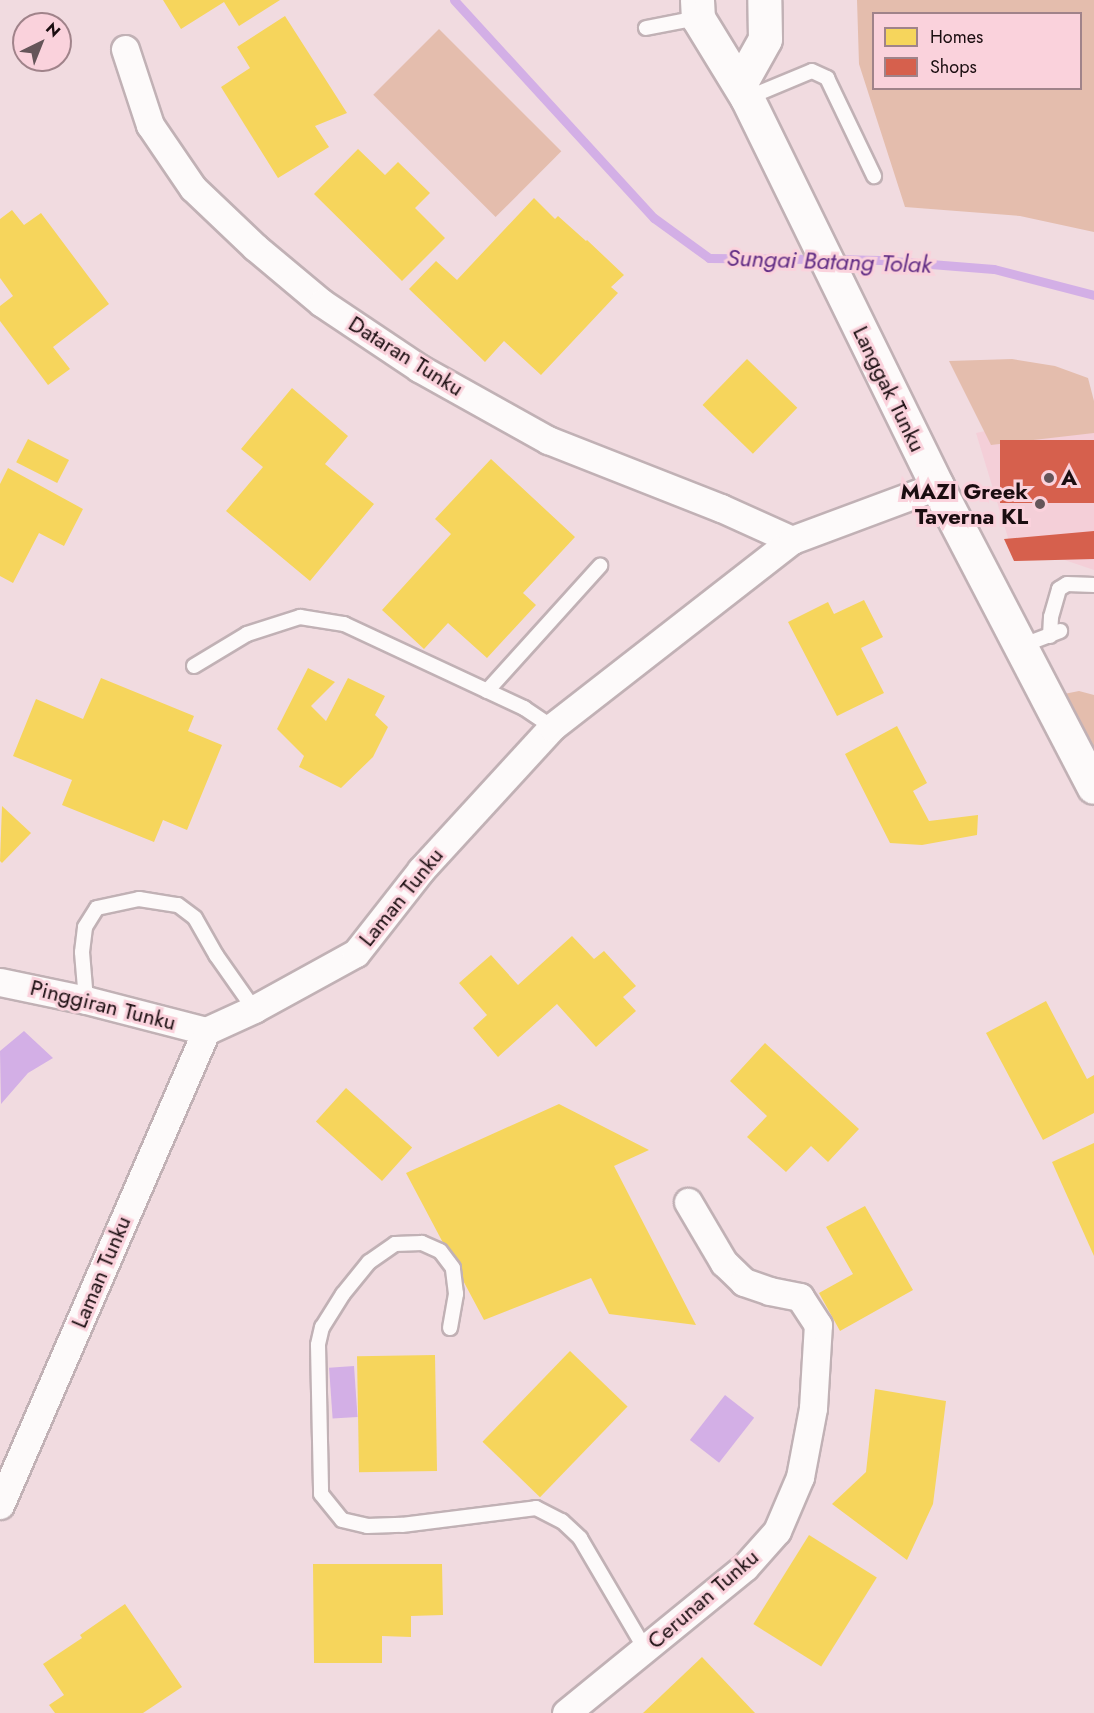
<!DOCTYPE html>
<html>
<head>
<meta charset="utf-8">
<style>
	body { margin:0 }
	#map { position:relative; width:1094px; height:1713px; overflow:hidden; background:#f1dbe0; font-family:Jost,sans-serif }
	div>[style] { position:absolute }
	.built>* { inset:0; background:#f4cfd8 }
	.green>* { inset:0; background:#e4bdad; transform-origin:0 0 }
	.water>* { inset:0; background:#d3afe6; transform-origin:0 0 }
	.homes>* { inset:0; background:#f6d55c; transform-origin:0 0 }
	.shops>* { inset:0; background:#d6604d; transform-origin:0 0 }
	.stream>* { height:9px; margin:-4.5px; padding:0 4.5px; transform-origin:4.5px; border-radius:4.5px; background:#d3afe6 }
	.roads { filter:drop-shadow(2px 0 #c1b1b5) drop-shadow(-2px 0 #c1b1b5) drop-shadow(0 2px #c1b1b5) drop-shadow(0 -2px #c1b1b5) }
	.lane>* { height:14px; margin:-7px; padding:0 7px; transform-origin:7px; border-radius:7px; background:#fdfafa }
	.street>* { height:27px; margin:-13.5px; padding:0 13.5px; transform-origin:13.5px; border-radius:13.5px; background:#fdfafa }
	.secondary>* { height:33px; margin:-16.5px; padding:0 16.5px; transform-origin:16.5px; border-radius:16.5px; background:#fdfafa }
	.dots>* { width:16px; height:16px; translate:-50% -50%; box-sizing:border-box; border:3px solid #fad2dc; border-radius:50% }
	span { translate:-50% -50%; white-space:nowrap; text-align:center; line-height:1.15; -webkit-text-stroke:6px #fad2dc; paint-order:stroke }
	.street-label { font-size:22px; color:#1a0d10 }
	.poi-label { font-size:22px; color:#1a0d10; font-weight:700 }
	.left { translate:0 -50%; text-align:left }
	.right { translate:-100% -50%; text-align:right }
	.water-label { font-size:24px; color:#612c84; font-style:italic }
	.legend { position:absolute; left:872px; top:12px; width:210px; height:78px; box-sizing:border-box; background:#fad2dc; border:2px solid #a0838a; margin:0; padding:8px 10px; list-style:none; font-size:18px; color:#1a0d10 }
	.legend li { display:flex; align-items:center; gap:12px; height:30px }
	.legend b { width:30px; border:2px solid #a0838a }
	.north { position:absolute; left:12px; top:12px; width:60px; height:60px; box-sizing:border-box; background:#fad2dc; border:2px solid #a0838a; border-radius:50%; rotate:43deg; font-size:16px; font-weight:700; line-height:24px; text-align:center; color:#1a0d10 }
	.north::after { content:''; display:block; margin:auto; width:21px; height:27px; background:#655559; clip-path:polygon(50% 0,100% 100%,50% 72%,0 100%) }
</style>
</head>
<body>
<div id="map">
	<div class="built">
		<div style="clip-path:polygon(1094px 408px,1094px 570px,1009px 541px,976px 433px)"></div>
	</div>
	<div class="green">
		<div style="clip-path:polygon(evenodd,857px 0,1094px 0,1094px 232px,1020px 216px,905px 207px,859px 64px,857px 0,874px 14px,1080px 14px,1080px 88px,874px 88px,874px 14px)"></div>
		<div style="left:439px;top:29px;width:173px;height:93px;rotate:45deg"></div>
		<div style="clip-path:polygon(1012px 359px,1055px 366px,1088px 378px,1094px 401px,1094px 433px,991px 445px,949px 361px)"></div>
		<div style="clip-path:polygon(1079px 691px,1094px 695px,1094px 769px,1054px 696px)"></div>
	</div>
	<div class="water">
		<div style="clip-path:polygon(24px 1031px,53px 1058px,28px 1073px,1px 1104px,0 1051px)"></div>
		<div style="left:354px;top:1366px;width:51px;height:25px;rotate:86deg"></div>
		<div style="left:725px;top:1395px;width:37px;height:57px;rotate:38deg"></div>
	</div>
	<div class="homes">
		<div style="clip-path:polygon(163px 0,280px 0,239px 26px,224px 2px,181px 29px)"></div>
		<div style="clip-path:polygon(285px 16px,347px 113px,315px 126px,329px 147px,278px 178px,221px 87px,250px 68px,237px 47px)"></div>
		<div style="clip-path:polygon(358px 149px,385px 175px,398px 162px,430px 193px,415px 208px,445px 238px,402px 281px,314px 194px)"></div>
		<div style="clip-path:polygon(534px 198px,555px 219px,558px 216px,586px 241px,587px 240px,624px 275px,611px 287px,618px 293px,541px 375px,504px 341px,485px 362px,409px 289px,436px 261px,457px 280px)"></div>
		<div style="clip-path:polygon(12px 210px,24px 225px,41px 213px,109px 304px,53px 347px,70px 369px,48px 385px,0 321px,0 306px,13px 296px,0 278px,0 219px)"></div>
		<div style="left:747px;top:359px;width:70px;height:64px;rotate:44deg"></div>
		<div style="clip-path:polygon(292px 388px,348px 436px,325px 464px,374px 504px,310px 581px,226px 511px,263px 467px,241px 449px)"></div>
		<div style="left:28px;top:439px;width:46px;height:26px;rotate:27deg"></div>
		<div style="clip-path:polygon(491px 459px,575px 537px,523px 593px,536px 605px,487px 658px,448px 623px,424px 649px,382px 610px,451px 534px,435px 519px)"></div>
		<div style="clip-path:polygon(8px 468px,83px 509px,64px 546px,39px 533px,13px 583px,0 576px,0 484px)"></div>
		<div style="clip-path:polygon(864px 600px,883px 637px,861px 648px,884px 693px,837px 716px,788px 622px,828px 602px,834px 614px)"></div>
		<div style="clip-path:polygon(308px 668px,335px 682px,311px 706px,326px 721px,348px 678px,385px 696px,375px 715px,388px 727px,373px 757px,341px 788px,299px 767px,304px 756px,277px 729px)"></div>
		<div style="clip-path:polygon(101px 678px,194px 716px,188px 731px,222px 745px,187px 830px,163px 820px,154px 842px,62px 805px,72px 780px,13px 756px,36px 699px,83px 719px)"></div>
		<div style="clip-path:polygon(897px 726px,927px 783px,913px 791px,929px 821px,978px 815px,977px 835px,922px 845px,890px 843px,845px 754px)"></div>
		<div style="clip-path:polygon(2px 806px,31px 833px,2px 863px,0 861px)"></div>
		<div style="clip-path:polygon(572px 936px,594px 959px,604px 951px,636px 986px,623px 997px,636px 1011px,596px 1047px,557px 1004px,498px 1057px,473px 1028px,487px 1015px,459px 983px,491px 955px,518px 985px)"></div>
		<div style="clip-path:polygon(1046px 1001px,1087px 1079px,1094px 1075px,1094px 1113px,1043px 1140px,986px 1033px)"></div>
		<div style="clip-path:polygon(765px 1043px,859px 1129px,828px 1162px,811px 1146px,786px 1172px,747px 1137px,767px 1116px,730px 1081px)"></div>
		<div style="left:346px;top:1088px;width:89px;height:45px;rotate:42deg"></div>
		<div style="clip-path:polygon(559px 1104px,649px 1150px,614px 1166px,696px 1325px,609px 1314px,591px 1278px,484px 1320px,406px 1173px)"></div>
		<div style="clip-path:polygon(1094px 1143px,1094px 1256px,1052px 1162px)"></div>
		<div style="clip-path:polygon(865px 1206px,913px 1290px,840px 1331px,819px 1293px,853px 1274px,826px 1227px)"></div>
		<div style="left:570px;top:1351px;width:80px;height:126px;rotate:44deg"></div>
		<div style="left:435px;top:1355px;width:116px;height:78px;rotate:89deg"></div>
		<div style="clip-path:polygon(875px 1389px,946px 1401px,933px 1504px,907px 1560px,832px 1504px,866px 1472px)"></div>
		<div style="left:809px;top:1535px;width:80px;height:105px;rotate:32deg"></div>
		<div style="clip-path:polygon(313px 1564px,442px 1564px,443px 1615px,411px 1616px,411px 1637px,382px 1636px,382px 1663px,314px 1663px)"></div>
		<div style="clip-path:polygon(125px 1604px,182px 1687px,143px 1713px,55px 1713px,49px 1705px,64px 1695px,43px 1664px,82px 1638px,80px 1635px)"></div>
		<div style="clip-path:polygon(702px 1657px,755px 1713px,643px 1713px)"></div>
	</div>
	<div class="shops">
		<div style="left:1094px;top:440px;width:63px;height:94px;rotate:90deg"></div>
		<div style="clip-path:polygon(1094px 531px,1094px 559px,1014px 561px,1004px 539px)"></div>
	</div>
	<div class="stream">
		<div style="left:454px;top:0;width:296px;rotate:47.5deg"></div>
		<div style="left:654px;top:218px;width:68px;rotate:36deg"></div>
		<div style="left:709px;top:258px;width:111px;rotate:0.5deg"></div>
		<div style="left:834px;top:259px;width:46px;rotate:1.2deg"></div>
		<div style="left:880px;top:260px;width:114px;rotate:4.5deg"></div>
		<div style="left:994px;top:269px;width:103px;rotate:14.6deg"></div>
	</div>
	<div class="roads">
		<div class="lane">
			<div style="left:646px;top:28px;width:53px;rotate:-10.9deg"></div>
			<div style="left:747px;top:98px;width:70px;rotate:-22.6deg"></div>
			<div style="left:812px;top:71px;width:17px;rotate:25deg"></div>
			<div style="left:827px;top:78px;width:109px;rotate:64.4deg"></div>
			<div style="left:1050px;top:636px;width:19px;rotate:-87deg"></div>
			<div style="left:1051px;top:617px;width:29px;rotate:-74deg"></div>
			<div style="left:1059px;top:589px;width:9px;rotate:-32deg"></div>
			<div style="left:1067px;top:584px;width:27px;rotate:2deg"></div>
			<div style="left:1021px;top:646px;width:42px;rotate:-21deg"></div>
			<div style="left:194px;top:666px;width:62px;rotate:-31.1deg"></div>
			<div style="left:247px;top:634px;width:56px;rotate:-17.8deg"></div>
			<div style="left:300px;top:617px;width:45px;rotate:9deg"></div>
			<div style="left:344px;top:624px;width:199px;rotate:25deg"></div>
			<div style="left:524px;top:708px;width:34px;rotate:34deg"></div>
			<div style="left:487px;top:691px;width:169px;rotate:-47.9deg"></div>
			<div style="left:86px;top:1000px;width:48px;rotate:-94.8deg"></div>
			<div style="left:82px;top:952px;width:25px;rotate:-83deg"></div>
			<div style="left:85px;top:927px;width:22px;rotate:-58deg"></div>
			<div style="left:97px;top:908px;width:43px;rotate:-12.1deg"></div>
			<div style="left:139px;top:899px;width:39px;rotate:9deg"></div>
			<div style="left:178px;top:905px;width:21px;rotate:37deg"></div>
			<div style="left:195px;top:918px;width:43px;rotate:60.4deg"></div>
			<div style="left:216px;top:955px;width:66px;rotate:54.9deg"></div>
			<div style="left:450px;top:1328px;width:35px;rotate:-80deg"></div>
			<div style="left:456px;top:1294px;width:26px;rotate:-97deg"></div>
			<div style="left:453px;top:1268px;width:21px;rotate:-127deg"></div>
			<div style="left:440px;top:1251px;width:20px;rotate:-156deg"></div>
			<div style="left:422px;top:1243px;width:27px;rotate:178deg"></div>
			<div style="left:395px;top:1244px;width:32px;rotate:145deg"></div>
			<div style="left:369px;top:1262px;width:41px;rotate:129.1deg"></div>
			<div style="left:343px;top:1294px;width:39px;rotate:122deg"></div>
			<div style="left:322px;top:1327px;width:18px;rotate:103deg"></div>
			<div style="left:318px;top:1345px;width:149px;rotate:88.8deg"></div>
			<div style="left:321px;top:1494px;width:33px;rotate:51deg"></div>
			<div style="left:342px;top:1520px;width:26px;rotate:13deg"></div>
			<div style="left:367px;top:1526px;width:35px;rotate:-2deg"></div>
			<div style="left:402px;top:1525px;width:135px;rotate:-7.2deg"></div>
			<div style="left:536px;top:1508px;width:29px;rotate:27deg"></div>
			<div style="left:562px;top:1521px;width:25px;rotate:43deg"></div>
			<div style="left:580px;top:1538px;width:129px;rotate:59.6deg"></div>
		</div>
		<div class="street">
			<div style="left:125px;top:49px;width:80px;rotate:71.8deg"></div>
			<div style="left:150px;top:125px;width:76px;rotate:55.7deg"></div>
			<div style="left:193px;top:188px;width:86px;rotate:43.6deg"></div>
			<div style="left:255px;top:247px;width:87px;rotate:39.9deg"></div>
			<div style="left:322px;top:303px;width:117px;rotate:33.8deg"></div>
			<div style="left:419px;top:368px;width:148px;rotate:29.2deg"></div>
			<div style="left:548px;top:440px;width:186px;rotate:21.5deg"></div>
			<div style="left:721px;top:508px;width:78px;rotate:24.3deg"></div>
			<div style="left:0;top:982px;width:88px;rotate:11.8deg"></div>
			<div style="left:86px;top:1000px;width:124px;rotate:14.5deg"></div>
			<div style="left:0;top:1505px;width:517px;rotate:-66.51deg"></div>
			<div style="left:206px;top:1031px;width:53px;rotate:-24.6deg"></div>
			<div style="left:254px;top:1009px;width:116px;rotate:-28.8deg"></div>
			<div style="left:356px;top:953px;width:105px;rotate:-51.9deg"></div>
			<div style="left:421px;top:870px;width:194px;rotate:-47.5deg"></div>
			<div style="left:552px;top:727px;width:304px;rotate:-37.9deg"></div>
			<div style="left:792px;top:540px;width:155px;rotate:-20.4deg"></div>
			<div style="left:566px;top:1713px;width:231px;rotate:-39.2deg"></div>
			<div style="left:745px;top:1567px;width:48px;rotate:-48.4deg"></div>
			<div style="left:777px;top:1531px;width:59px;rotate:-66.9deg"></div>
			<div style="left:800px;top:1477px;width:70px;rotate:-79.3deg"></div>
			<div style="left:813px;top:1408px;width:83px;rotate:-86.6deg"></div>
			<div style="left:818px;top:1325px;width:33px;rotate:-123deg"></div>
			<div style="left:800px;top:1297px;width:31px;rotate:-169deg"></div>
			<div style="left:770px;top:1291px;width:28px;rotate:-161deg"></div>
			<div style="left:744px;top:1282px;width:28px;rotate:-136deg"></div>
			<div style="left:724px;top:1263px;width:71px;rotate:-120.5deg"></div>
		</div>
		<div class="secondary">
			<div style="left:697px;top:0;width:18px;rotate:87deg"></div>
			<div style="left:698px;top:18px;width:94px;rotate:58.5deg"></div>
			<div style="left:747px;top:98px;width:432px;rotate:63.9deg"></div>
			<div style="left:937px;top:486px;width:339px;rotate:62.5deg"></div>
			<div style="left:740px;top:84px;width:51px;rotate:-60.9deg"></div>
			<div style="left:765px;top:39px;width:39px;rotate:-91deg"></div>
		</div>
	</div>
	<div class="dots">
		<div style="left:1049px;top:478px;background:#655559"></div>
		<div style="left:1040px;top:504px;background:#655559"></div>
	</div>
	<div class="street-label">
		<span style="left:406px;top:356px;rotate:32deg">Dataran Tunku</span>
		<span style="left:889px;top:389px;rotate:64deg">Langgak Tunku</span>
		<span style="left:401px;top:897px;rotate:-51deg">Laman Tunku</span>
		<span style="left:103px;top:1005px;rotate:14deg">Pinggiran Tunku</span>
		<span style="left:101px;top:1272px;rotate:-67deg">Laman Tunku</span>
		<span style="left:703px;top:1599px;rotate:-41deg">Cerunan Tunku</span>
	</div>
	<div class="poi-label">
		<span class="left" style="left:1061px;top:478px">A</span>
		<span class="right" style="left:1028px;top:504px">MAZI Greek<br>Taverna KL</span>
	</div>
	<div class="water-label">
		<span style="left:829px;top:261px;rotate:2deg">Sungai Batang Tolak</span>
	</div>
	<ul class="legend">
	<li><b style="height:16px;background:#f6d55c"></b>Homes</li>
	<li><b style="height:16px;background:#d6604d"></b>Shops</li>
	</ul>
	<div class="north">N</div>
</div>
</body>
</html>
